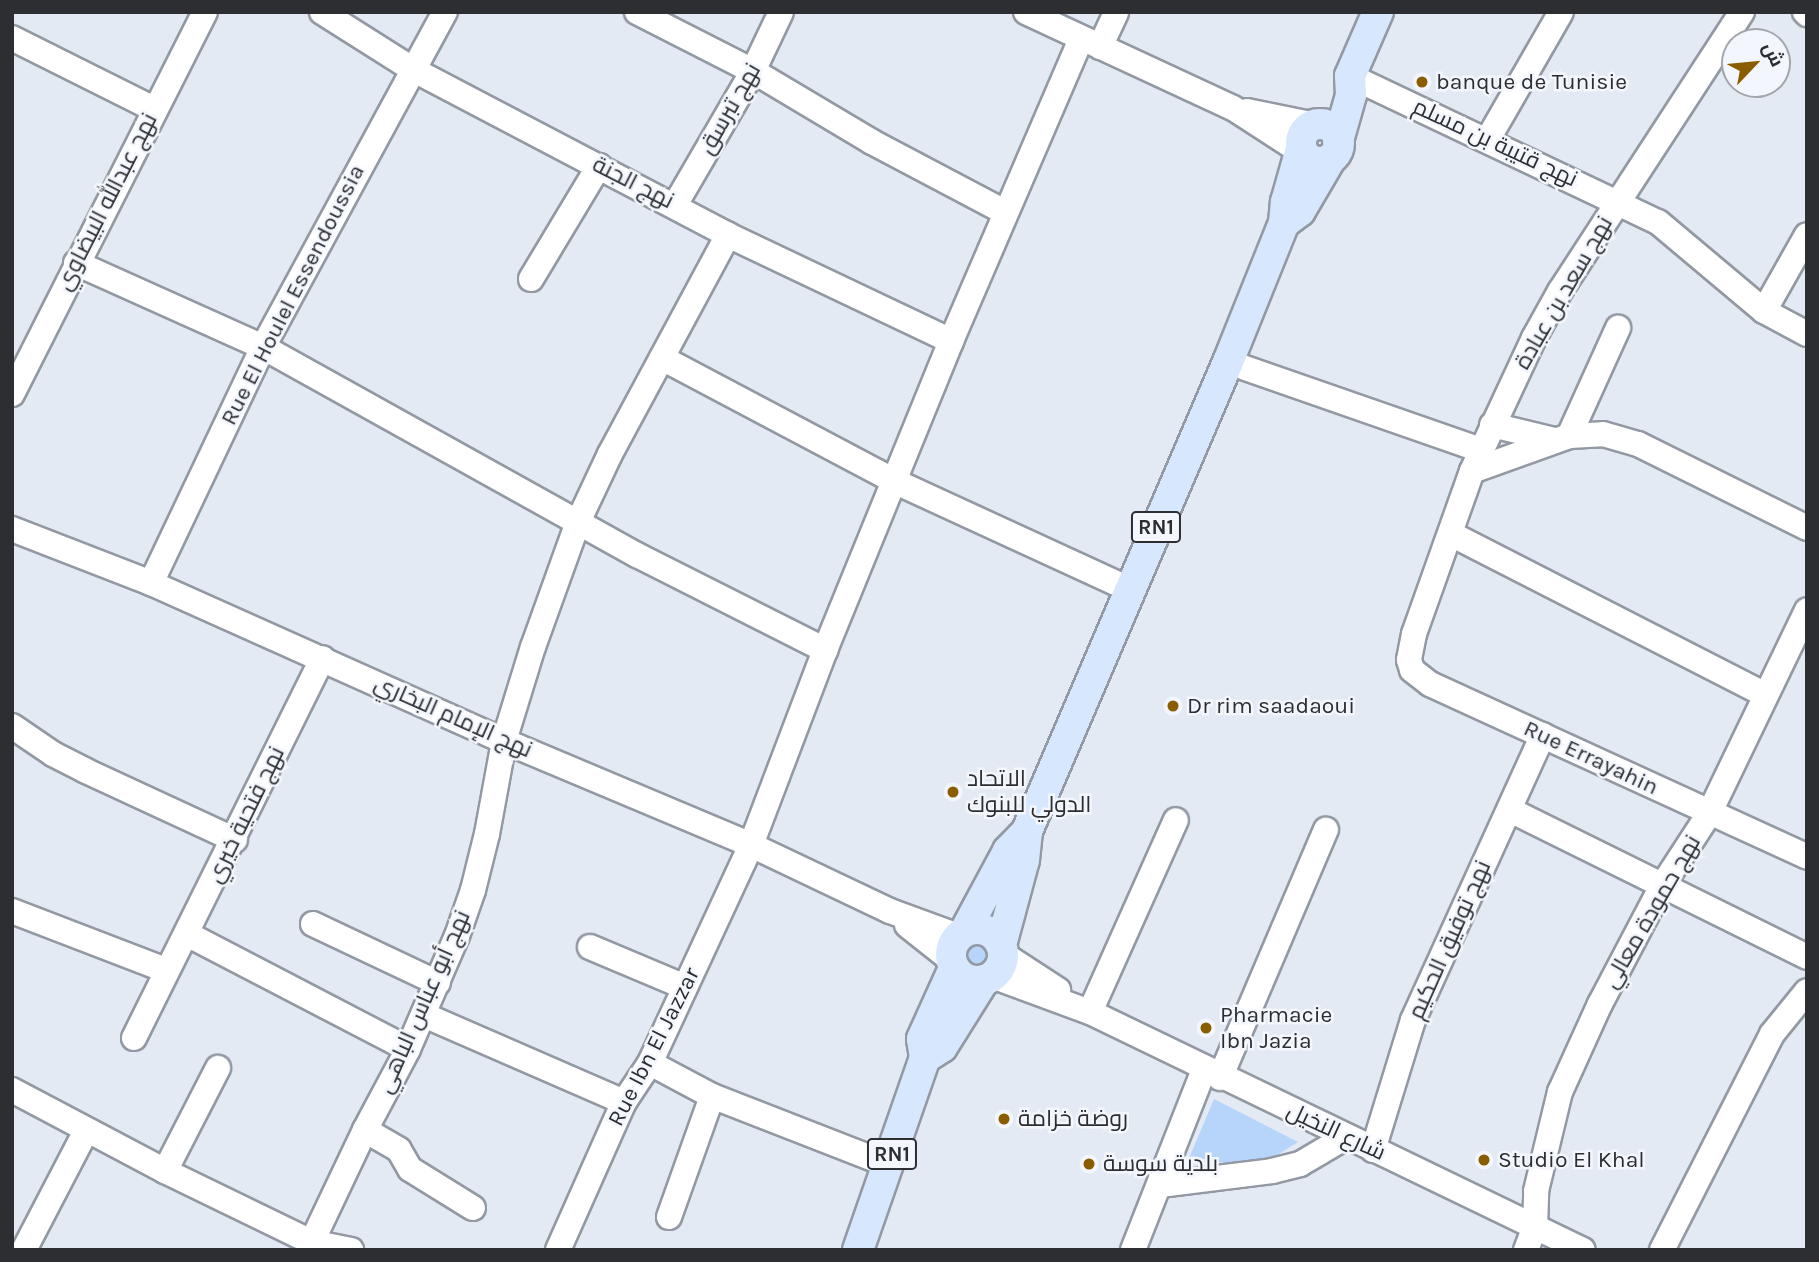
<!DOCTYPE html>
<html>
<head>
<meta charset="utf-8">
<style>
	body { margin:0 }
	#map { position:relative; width:1819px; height:1262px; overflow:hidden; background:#e3eaf4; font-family:Karla,Cairo,sans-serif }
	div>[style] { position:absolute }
	.green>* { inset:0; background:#b7d4fb }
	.round { border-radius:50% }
	.roads { filter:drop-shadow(2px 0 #9299a2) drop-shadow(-2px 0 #9299a2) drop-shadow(0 2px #9299a2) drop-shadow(0 -2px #9299a2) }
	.minor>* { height:24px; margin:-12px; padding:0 12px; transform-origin:12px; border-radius:12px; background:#fff }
	.major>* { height:30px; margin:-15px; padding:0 15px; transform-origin:15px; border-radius:15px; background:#d7e7fd }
	.major>.ring { margin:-15px; padding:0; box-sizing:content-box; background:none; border:30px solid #d7e7fd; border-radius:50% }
	.dots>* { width:19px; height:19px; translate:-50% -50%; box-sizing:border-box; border:4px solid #f3f7fd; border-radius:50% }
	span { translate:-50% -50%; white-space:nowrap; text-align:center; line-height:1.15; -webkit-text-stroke:5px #f3f7fd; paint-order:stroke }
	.shield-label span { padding:2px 5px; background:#f3f7fd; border:2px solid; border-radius:5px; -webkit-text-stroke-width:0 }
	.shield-label { font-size:21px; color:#2c2e32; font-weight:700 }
	.poi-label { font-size:23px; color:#2c2e32 }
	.left { translate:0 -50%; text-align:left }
	.street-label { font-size:23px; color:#2c2e32 }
	.frame { position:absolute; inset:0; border:14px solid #2c2e32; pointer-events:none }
	.north { position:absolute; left:1721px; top:28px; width:70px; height:70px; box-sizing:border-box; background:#f3f7fd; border:2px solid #a3a7ac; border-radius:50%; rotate:64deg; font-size:19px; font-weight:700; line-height:28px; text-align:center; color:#2c2e32 }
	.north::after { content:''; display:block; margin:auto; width:24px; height:32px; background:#8b5d01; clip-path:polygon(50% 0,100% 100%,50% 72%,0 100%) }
</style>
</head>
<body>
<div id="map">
	<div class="green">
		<div class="round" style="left:962px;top:943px;width:26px;height:26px"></div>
		<div style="clip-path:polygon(1214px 1099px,1298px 1142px,1266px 1162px,1234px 1165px,1190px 1156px)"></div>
	</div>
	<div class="roads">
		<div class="minor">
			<div style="left:322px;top:12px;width:107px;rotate:32.3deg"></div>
			<div style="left:412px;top:69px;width:357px;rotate:27.7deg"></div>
			<div style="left:728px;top:235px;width:247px;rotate:25.4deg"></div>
			<div style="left:637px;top:12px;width:130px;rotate:27deg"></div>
			<div style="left:753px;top:71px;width:139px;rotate:30.8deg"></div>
			<div style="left:872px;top:142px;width:150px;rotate:27.8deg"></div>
			<div style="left:1026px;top:12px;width:228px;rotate:24.9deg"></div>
			<div style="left:1233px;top:108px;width:85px;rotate:32.9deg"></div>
			<div style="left:1742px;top:12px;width:333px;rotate:123.1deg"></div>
			<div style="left:1560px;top:291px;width:54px;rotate:119deg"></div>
			<div style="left:1534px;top:338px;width:147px;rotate:115deg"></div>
			<div style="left:1472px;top:471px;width:173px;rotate:109.6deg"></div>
			<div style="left:1414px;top:634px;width:26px;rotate:101deg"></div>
			<div style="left:1409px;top:660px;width:10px;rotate:73deg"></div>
			<div style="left:1412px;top:670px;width:23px;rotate:38deg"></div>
			<div style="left:1430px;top:684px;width:415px;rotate:24.6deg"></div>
			<div style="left:1805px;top:12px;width:3px;rotate:45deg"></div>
			<div style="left:12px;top:38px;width:159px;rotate:26.6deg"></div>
			<div style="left:1100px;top:47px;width:38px;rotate:-65deg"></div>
			<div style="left:1350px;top:76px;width:341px;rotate:25.4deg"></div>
			<div style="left:1658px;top:222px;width:138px;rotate:40deg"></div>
			<div style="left:1764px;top:311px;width:49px;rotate:28.1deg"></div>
			<div style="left:1247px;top:111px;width:69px;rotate:11.6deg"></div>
			<div style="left:1488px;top:139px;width:146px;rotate:-60.1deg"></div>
			<div style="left:675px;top:205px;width:155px;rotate:-59.8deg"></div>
			<div style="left:753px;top:71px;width:65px;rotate:-64.6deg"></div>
			<div style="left:76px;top:263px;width:205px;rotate:24.2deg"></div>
			<div style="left:263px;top:347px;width:428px;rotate:29.1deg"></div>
			<div style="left:637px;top:555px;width:211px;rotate:26.8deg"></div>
			<div style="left:531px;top:279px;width:132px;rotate:-59deg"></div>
			<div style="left:1764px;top:311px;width:87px;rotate:-60.5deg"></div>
			<div style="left:662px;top:358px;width:263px;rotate:27.9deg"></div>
			<div style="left:894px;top:481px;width:259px;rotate:24.7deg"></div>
			<div style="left:1228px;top:362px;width:268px;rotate:19.2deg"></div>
			<div style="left:12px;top:394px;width:428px;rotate:-63.2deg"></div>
			<div style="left:1492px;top:425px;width:65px;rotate:13.4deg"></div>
			<div style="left:1569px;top:436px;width:119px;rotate:-65.6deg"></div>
			<div style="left:1472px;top:471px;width:103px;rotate:-19.8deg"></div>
			<div style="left:1569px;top:436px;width:34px;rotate:-3deg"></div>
			<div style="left:1603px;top:434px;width:36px;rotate:16deg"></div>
			<div style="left:1638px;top:444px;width:189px;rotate:26.4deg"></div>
			<div style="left:12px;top:529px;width:149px;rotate:21.2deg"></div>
			<div style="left:151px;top:583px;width:387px;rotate:24.1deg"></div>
			<div style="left:504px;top:741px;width:268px;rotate:22.8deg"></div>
			<div style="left:751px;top:845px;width:154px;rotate:25.4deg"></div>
			<div style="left:890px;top:911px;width:72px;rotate:20.2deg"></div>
			<div style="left:1451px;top:534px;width:351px;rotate:27.1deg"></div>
			<div style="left:151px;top:583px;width:261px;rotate:-64.6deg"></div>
			<div style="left:263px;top:347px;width:381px;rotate:-61.5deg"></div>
			<div style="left:12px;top:726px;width:50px;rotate:34.3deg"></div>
			<div style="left:53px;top:754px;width:37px;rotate:27deg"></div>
			<div style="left:86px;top:771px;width:164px;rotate:24.8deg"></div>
			<div style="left:1510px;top:810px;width:331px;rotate:26.3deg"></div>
			<div style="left:12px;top:911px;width:165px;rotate:21deg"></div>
			<div style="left:313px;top:924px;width:138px;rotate:25.3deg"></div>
			<div style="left:907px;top:925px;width:56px;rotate:38.5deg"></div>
			<div style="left:187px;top:934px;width:249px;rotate:27.5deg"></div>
			<div style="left:590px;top:947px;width:103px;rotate:22.8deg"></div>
			<div style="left:1003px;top:954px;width:66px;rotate:33.2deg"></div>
			<div style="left:992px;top:976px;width:104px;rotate:20.2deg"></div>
			<div style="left:1090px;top:1012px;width:547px;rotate:25.77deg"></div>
			<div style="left:1090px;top:1012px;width:210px;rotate:-65.9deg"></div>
			<div style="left:424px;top:1015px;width:218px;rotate:23.5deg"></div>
			<div style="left:134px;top:1038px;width:424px;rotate:-63.6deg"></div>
			<div style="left:650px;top:1063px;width:70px;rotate:28deg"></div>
			<div style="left:712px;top:1096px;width:190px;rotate:21.3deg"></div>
			<div style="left:1220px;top:1078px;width:270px;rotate:-66.9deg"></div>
			<div style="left:12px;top:1090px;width:173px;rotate:27.9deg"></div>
			<div style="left:165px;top:1171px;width:162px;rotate:25.9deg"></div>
			<div style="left:311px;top:1242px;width:41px;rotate:11.3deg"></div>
			<div style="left:365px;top:1130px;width:39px;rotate:30deg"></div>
			<div style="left:399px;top:1150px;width:22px;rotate:60deg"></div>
			<div style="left:410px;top:1169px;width:74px;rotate:31.8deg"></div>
			<div style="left:1373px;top:1150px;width:136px;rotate:-72.9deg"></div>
			<div style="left:1413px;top:1020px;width:313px;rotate:-65.5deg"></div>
			<div style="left:165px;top:1171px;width:116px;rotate:-62.8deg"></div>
			<div style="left:1160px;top:1185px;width:113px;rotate:-7.1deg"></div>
			<div style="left:1272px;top:1171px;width:29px;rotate:-14deg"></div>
			<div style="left:1300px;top:1164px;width:53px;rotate:-30.4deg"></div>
			<div style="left:669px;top:1217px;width:128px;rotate:-70.4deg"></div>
			<div style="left:24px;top:1250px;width:134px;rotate:-62.5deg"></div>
			<div style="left:308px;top:1250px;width:133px;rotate:-64.6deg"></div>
			<div style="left:365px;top:1130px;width:92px;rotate:-62deg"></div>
			<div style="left:408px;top:1049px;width:123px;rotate:-66.6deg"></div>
			<div style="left:457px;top:936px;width:49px;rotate:-70.8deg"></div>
			<div style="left:473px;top:890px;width:58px;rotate:-76deg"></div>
			<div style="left:487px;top:834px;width:95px;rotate:-79.6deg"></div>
			<div style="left:504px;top:741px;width:98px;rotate:-72.9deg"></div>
			<div style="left:533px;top:647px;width:133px;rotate:-70.2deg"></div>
			<div style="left:578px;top:522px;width:75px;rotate:-64.8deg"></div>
			<div style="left:610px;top:454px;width:249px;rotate:-61.7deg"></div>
			<div style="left:558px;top:1250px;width:162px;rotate:-66deg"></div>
			<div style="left:624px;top:1102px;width:47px;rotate:-56.3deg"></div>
			<div style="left:650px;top:1063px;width:240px;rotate:-65.1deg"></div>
			<div style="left:751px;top:845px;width:209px;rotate:-69.2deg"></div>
			<div style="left:825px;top:650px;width:334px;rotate:-67.8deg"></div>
			<div style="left:951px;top:341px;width:329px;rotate:-66.7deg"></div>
			<div style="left:1133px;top:1250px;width:193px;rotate:-68.5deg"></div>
			<div style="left:1526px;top:1250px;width:25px;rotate:-69deg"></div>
			<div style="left:1535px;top:1227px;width:36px;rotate:-88deg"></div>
			<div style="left:1536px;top:1191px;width:102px;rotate:-76.4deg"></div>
			<div style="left:1560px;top:1092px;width:97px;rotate:-65.6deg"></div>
			<div style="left:1600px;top:1004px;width:133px;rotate:-62.3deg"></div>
			<div style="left:1662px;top:886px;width:86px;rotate:-56.9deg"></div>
			<div style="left:1709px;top:814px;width:226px;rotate:-64.3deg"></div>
			<div style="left:1662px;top:1250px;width:242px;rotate:-63deg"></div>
			<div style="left:1772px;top:1034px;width:55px;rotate:-50.9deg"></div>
		</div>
		<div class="major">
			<div class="ring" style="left:1301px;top:124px;width:8px;height:8px"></div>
			<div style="left:1338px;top:141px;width:48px;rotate:-74.2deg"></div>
			<div style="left:1351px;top:95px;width:19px;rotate:-93deg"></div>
			<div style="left:1350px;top:76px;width:70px;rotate:-66.4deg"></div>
			<div style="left:1284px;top:223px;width:20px;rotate:-37deg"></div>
			<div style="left:1300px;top:211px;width:61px;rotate:-59.7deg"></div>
			<div class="ring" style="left:951px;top:929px;width:22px;height:22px"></div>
			<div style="left:965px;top:931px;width:91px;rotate:-61.7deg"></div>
			<div style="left:1008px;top:851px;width:28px;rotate:-46deg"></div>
			<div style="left:1001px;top:945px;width:88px;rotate:-74.9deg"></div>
			<div style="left:1024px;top:860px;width:29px;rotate:-84deg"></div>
			<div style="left:1027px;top:831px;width:510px;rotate:-66.8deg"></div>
			<div style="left:1228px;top:362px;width:150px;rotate:-68.1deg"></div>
			<div style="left:1284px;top:223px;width:21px;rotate:-85deg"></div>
			<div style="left:1286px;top:202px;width:55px;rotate:-74.2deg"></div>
			<div style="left:925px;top:1058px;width:20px;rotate:-33deg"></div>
			<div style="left:942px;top:1047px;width:79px;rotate:-57.9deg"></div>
			<div style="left:858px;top:1250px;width:203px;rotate:-70.8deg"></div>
			<div style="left:925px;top:1058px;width:19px;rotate:-99deg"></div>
			<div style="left:922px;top:1039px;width:78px;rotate:-65.7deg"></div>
		</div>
	</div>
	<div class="dots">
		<div style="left:1422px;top:82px;background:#8b5d01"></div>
		<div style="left:1173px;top:706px;background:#8b5d01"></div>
		<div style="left:953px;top:792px;background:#8b5d01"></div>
		<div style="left:1206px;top:1028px;background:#8b5d01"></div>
		<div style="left:1004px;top:1119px;background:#8b5d01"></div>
		<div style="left:1484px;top:1160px;background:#8b5d01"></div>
		<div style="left:1089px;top:1164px;background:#8b5d01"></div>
	</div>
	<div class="shield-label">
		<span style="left:1156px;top:527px">RN1</span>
		<span style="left:892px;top:1154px">RN1</span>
	</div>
	<div class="poi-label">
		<span class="left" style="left:1436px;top:82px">banque de Tunisie</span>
		<span class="left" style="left:1187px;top:706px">Dr rim saadaoui</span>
		<span class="left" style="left:967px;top:792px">الاتحاد<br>الدولي للبنوك</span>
		<span class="left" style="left:1220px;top:1028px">Pharmacie<br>Ibn Jazia</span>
		<span class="left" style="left:1018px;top:1119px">روضة خزامة</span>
		<span class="left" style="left:1498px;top:1160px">Studio El Khal</span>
		<span class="left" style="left:1103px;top:1164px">بلدية سوسة</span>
	</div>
	<div class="street-label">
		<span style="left:730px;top:109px;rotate:-60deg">نهج تبرسق</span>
		<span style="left:1495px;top:143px;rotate:25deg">نهج قتيبة بن مسلم</span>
		<span style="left:633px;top:183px;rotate:27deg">نهج الجنة</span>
		<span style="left:107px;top:202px;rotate:-63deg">نهج عبدالله البيضاوي</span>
		<span style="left:1564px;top:293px;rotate:-60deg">نهج سعد بن عبادة</span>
		<span style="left:293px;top:295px;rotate:-63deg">Rue El Houlel Essendoussia</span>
		<span style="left:453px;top:717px;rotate:24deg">نهج الإمام البخاري</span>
		<span style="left:1591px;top:758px;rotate:25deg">Rue Errayahin</span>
		<span style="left:246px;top:815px;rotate:-64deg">نهج فتحية خيري</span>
		<span style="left:1652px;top:912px;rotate:-60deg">نهج حمودة معالي</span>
		<span style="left:1450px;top:940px;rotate:-66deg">نهج توفيق الحكيم</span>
		<span style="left:424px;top:1002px;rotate:-66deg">نهج أبو عباس الباهي</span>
		<span style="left:654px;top:1047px;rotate:-63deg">Rue Ibn El Jazzar</span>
		<span style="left:1336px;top:1132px;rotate:25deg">شارع النخيل</span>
	</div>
	<div class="frame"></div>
	<div class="north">ش</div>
</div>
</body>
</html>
